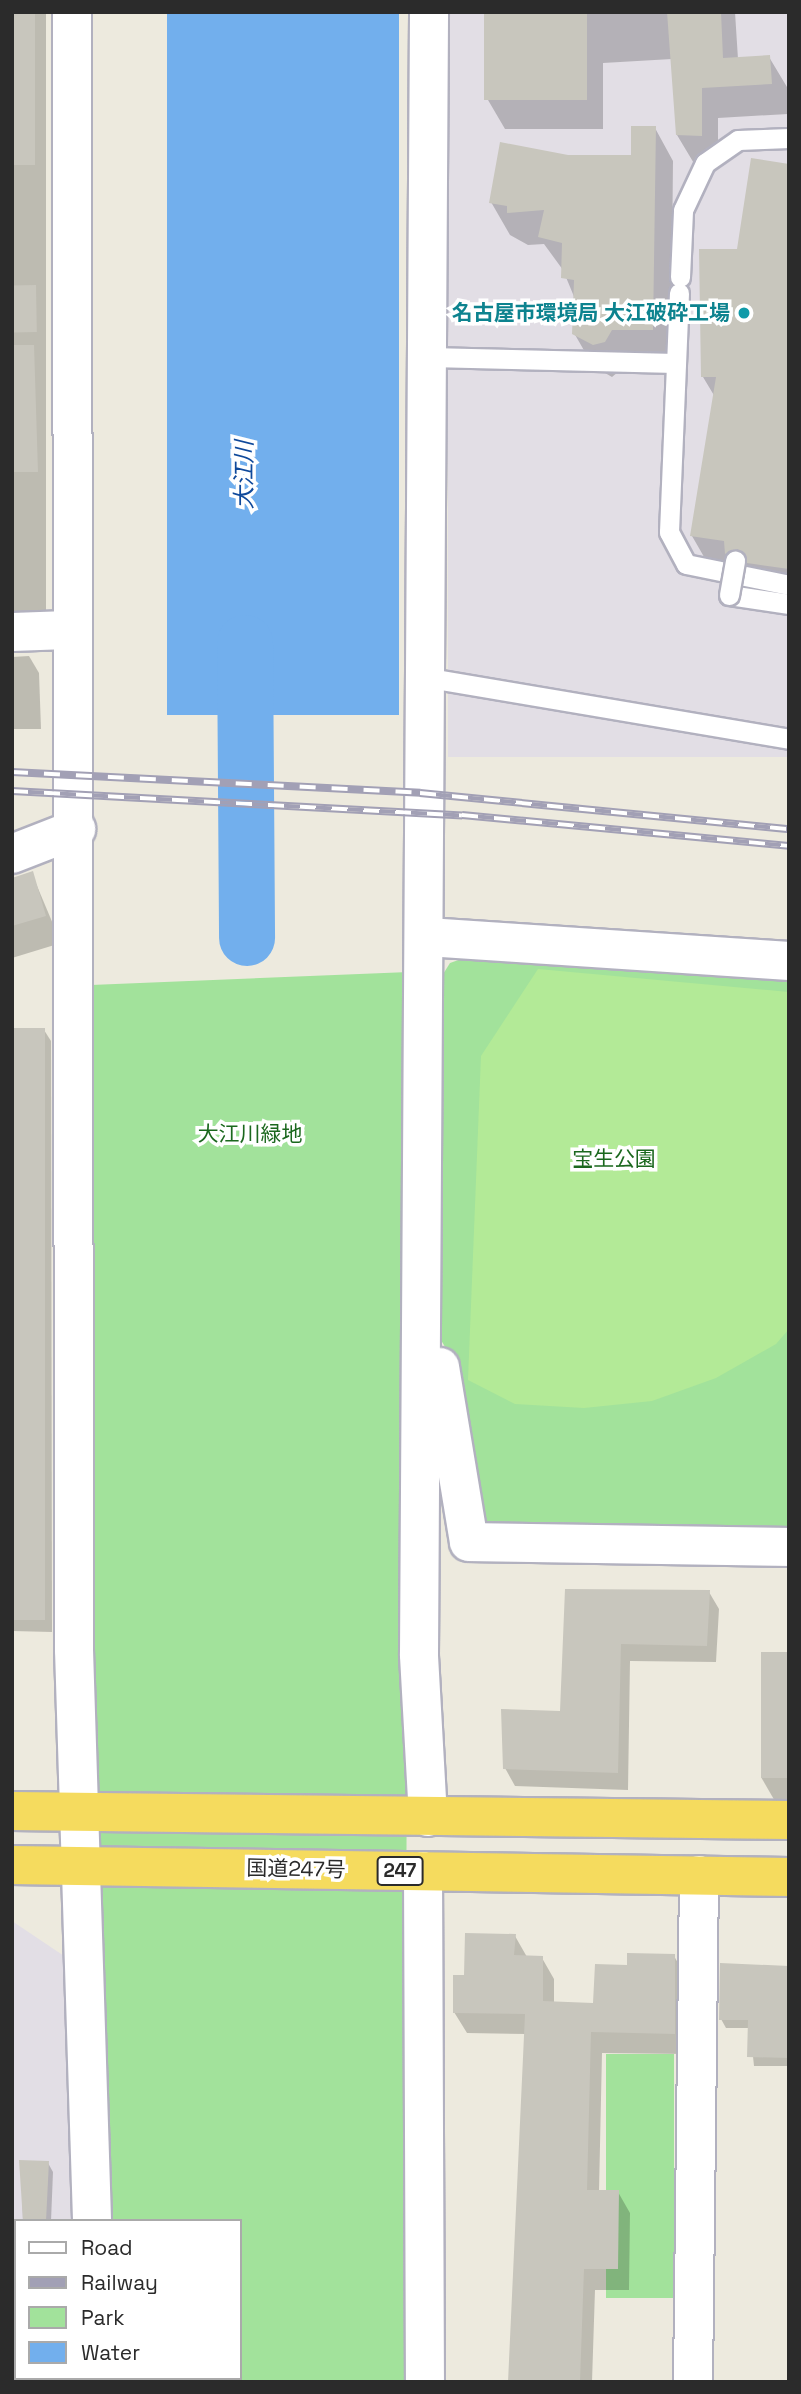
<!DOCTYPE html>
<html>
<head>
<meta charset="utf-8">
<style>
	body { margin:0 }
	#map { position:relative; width:801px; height:2394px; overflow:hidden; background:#edeade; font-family:"Space Grotesk","Noto Sans JP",sans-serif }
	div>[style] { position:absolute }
	.industrial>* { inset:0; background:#e2dee5; transform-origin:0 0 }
	.green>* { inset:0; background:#a2e29b; transform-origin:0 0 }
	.pitch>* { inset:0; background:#b3ea97 }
	.water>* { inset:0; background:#72afed; transform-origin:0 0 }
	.shadow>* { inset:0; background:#0003; transform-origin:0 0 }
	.river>* { height:56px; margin:-28px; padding:0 28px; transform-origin:28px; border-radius:28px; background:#72afed }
	.building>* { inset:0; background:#c8c6bd; transform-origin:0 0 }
	.roads { filter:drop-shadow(2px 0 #b2b1bf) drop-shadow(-2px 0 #b2b1bf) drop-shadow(0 2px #b2b1bf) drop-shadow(0 -2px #b2b1bf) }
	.service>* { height:19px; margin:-9.5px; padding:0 9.5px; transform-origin:9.5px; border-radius:9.5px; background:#fff }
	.minor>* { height:38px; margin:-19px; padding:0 19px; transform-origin:19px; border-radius:19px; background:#fff }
	.trunk>* { height:38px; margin:-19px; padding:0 19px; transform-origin:19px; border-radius:19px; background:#f5db5e }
	.rail>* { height:8px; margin-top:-4px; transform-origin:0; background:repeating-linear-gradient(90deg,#fff 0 16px,#a2a0b5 0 32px); box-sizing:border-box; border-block:2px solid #a2a0b5 }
	.bridges { filter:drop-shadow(2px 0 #b2b1bf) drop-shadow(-2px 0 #b2b1bf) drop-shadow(0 2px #b2b1bf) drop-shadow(0 -2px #b2b1bf) }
	.service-bridge>* { height:19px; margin:-9.5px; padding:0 9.5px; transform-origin:9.5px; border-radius:9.5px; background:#fff }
	.dots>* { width:19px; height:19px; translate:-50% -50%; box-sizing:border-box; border:4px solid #fff; border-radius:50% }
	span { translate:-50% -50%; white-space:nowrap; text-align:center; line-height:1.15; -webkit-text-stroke:7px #fff; paint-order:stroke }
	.shield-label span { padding:2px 5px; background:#fff; border:2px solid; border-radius:5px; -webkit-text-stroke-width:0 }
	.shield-label { font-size:19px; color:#2b2b2b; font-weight:700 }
	.culture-label { font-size:21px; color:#0d838f; font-weight:700 }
	.right { translate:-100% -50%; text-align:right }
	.park-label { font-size:21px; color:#1b681e }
	.street-label { font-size:21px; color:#2b2b2b }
	.water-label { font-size:23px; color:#0f499b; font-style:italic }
	.frame { position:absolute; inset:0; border:14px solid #2b2b2b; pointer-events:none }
	.legend { position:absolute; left:14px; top:2219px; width:228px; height:161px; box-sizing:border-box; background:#fff; border:2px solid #aaa; margin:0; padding:9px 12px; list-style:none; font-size:21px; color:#2b2b2b }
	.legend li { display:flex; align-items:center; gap:14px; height:35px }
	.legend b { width:35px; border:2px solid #aaa }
</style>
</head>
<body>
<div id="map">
	<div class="industrial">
		<div style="left:448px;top:12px;width:341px;height:745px"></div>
		<div style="clip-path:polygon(12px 1921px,76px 1964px,75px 2221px,16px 2221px,16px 2378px,74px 2382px,12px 2382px)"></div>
	</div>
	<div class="green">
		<div style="clip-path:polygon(467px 957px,734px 972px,789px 982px,789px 1530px,476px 1526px,451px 1357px,438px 1335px,440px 979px,450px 963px)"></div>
		<div style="clip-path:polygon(409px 972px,405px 2382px,97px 2382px,240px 2378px,240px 2221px,96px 2221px,91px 985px)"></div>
		<div style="left:674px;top:2054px;width:244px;height:68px;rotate:90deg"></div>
	</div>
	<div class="pitch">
		<div style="clip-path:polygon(538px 969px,789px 992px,789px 1329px,776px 1344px,716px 1378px,652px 1401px,584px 1408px,515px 1404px,468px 1380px,481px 1056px)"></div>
	</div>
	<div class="water">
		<div style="left:167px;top:12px;width:232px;height:703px"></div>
	</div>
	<div class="shadow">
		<div style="left:12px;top:12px;width:34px;height:612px"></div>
		<div style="clip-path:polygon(487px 12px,735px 12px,738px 59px,769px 57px,787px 87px,788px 114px,718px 118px,718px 165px,695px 165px,677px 135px,672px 59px,603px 63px,603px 129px,505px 129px,488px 100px)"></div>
		<div style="clip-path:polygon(655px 128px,673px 161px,671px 362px,630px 362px,612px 377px,593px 366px,574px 333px,575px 299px,563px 270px,544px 244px,528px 245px,510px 235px,491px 202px,568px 156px,632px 157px)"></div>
		<div style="clip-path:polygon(789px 165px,789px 599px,768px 595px,758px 581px,711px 569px,692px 536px,715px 397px,703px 377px,700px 251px,738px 250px)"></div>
		<div style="clip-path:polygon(29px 656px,39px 673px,41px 729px,12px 729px,12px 657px)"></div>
		<div style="clip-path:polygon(32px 874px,61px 943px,12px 958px,12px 880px)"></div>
		<div style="clip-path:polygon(12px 1030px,44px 1030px,51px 1041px,52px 1632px,12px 1631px)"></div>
		<div style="clip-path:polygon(566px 1591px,709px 1592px,719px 1609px,716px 1662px,630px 1661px,628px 1790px,515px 1786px,505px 1768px,561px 1712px)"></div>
		<div style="clip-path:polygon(789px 1654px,789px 1803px,776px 1803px,761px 1777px)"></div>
		<div style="clip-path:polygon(515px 1936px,527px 1957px,542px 1958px,554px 1979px,554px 2003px,595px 2005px,628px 1967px,674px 1956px,686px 1977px,686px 2054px,602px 2053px,599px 2192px,618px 2192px,630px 2213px,629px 2290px,595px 2290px,592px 2382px,509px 2382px,526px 2034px,467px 2033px,454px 2012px,465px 1977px)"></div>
		<div style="clip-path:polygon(789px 1968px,789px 2066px,754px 2066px,750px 2028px,726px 2028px,721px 2019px)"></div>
		<div style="clip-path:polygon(21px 2162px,48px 2163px,53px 2172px,51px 2221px,23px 2221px)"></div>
		<div style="clip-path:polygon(12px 2315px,16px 2378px,56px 2382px,12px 2382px)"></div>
	</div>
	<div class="river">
		<div style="left:245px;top:643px;width:295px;rotate:89.6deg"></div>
	</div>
	<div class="building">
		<div style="left:12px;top:12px;width:23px;height:153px"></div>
		<div style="left:484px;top:12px;width:103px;height:88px"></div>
		<div style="clip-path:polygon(667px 12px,721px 12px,723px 58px,770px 55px,772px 84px,702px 88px,702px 136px,676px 135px)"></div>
		<div style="clip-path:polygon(631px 126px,656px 126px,653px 330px,612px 330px,605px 342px,593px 345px,572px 334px,574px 280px,561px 278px,562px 243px,538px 237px,544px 210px,507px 213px,507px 206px,489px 203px,500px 142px,568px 155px,631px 155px)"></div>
		<div style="clip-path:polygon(751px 158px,789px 164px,789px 569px,747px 563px,738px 549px,725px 554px,724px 541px,690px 536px,716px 377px,701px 377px,699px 249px,737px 249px)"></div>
		<div style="left:36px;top:285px;width:47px;height:24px;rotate:89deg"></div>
		<div style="clip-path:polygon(12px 345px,34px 345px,38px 472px,12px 472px)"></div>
		<div style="clip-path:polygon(33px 871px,46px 916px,12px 926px,12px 878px)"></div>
		<div style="left:12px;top:1028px;width:33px;height:592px"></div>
		<div style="clip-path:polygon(565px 1589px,710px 1590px,707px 1646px,621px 1644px,618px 1773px,503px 1769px,501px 1709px,560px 1711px)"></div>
		<div style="left:761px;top:1652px;width:28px;height:126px"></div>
		<div style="clip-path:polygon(465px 1933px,516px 1934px,514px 1955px,543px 1956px,543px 2001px,593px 2003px,595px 1964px,627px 1965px,627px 1953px,675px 1954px,675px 2034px,591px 2032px,587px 2190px,619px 2190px,618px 2269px,584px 2269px,580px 2382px,508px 2382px,525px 2014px,453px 2013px,453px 1975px,464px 1975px)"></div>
		<div style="clip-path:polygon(720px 1963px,789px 1966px,789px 2058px,747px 2057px,748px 2020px,719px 2020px)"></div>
		<div style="clip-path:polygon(19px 2160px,49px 2161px,46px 2221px,23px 2221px)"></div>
	</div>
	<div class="roads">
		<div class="service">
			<div style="left:680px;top:277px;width:67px;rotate:-87.4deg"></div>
			<div style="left:683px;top:210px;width:52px;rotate:-64.9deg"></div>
			<div style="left:705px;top:163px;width:40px;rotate:-34.9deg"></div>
			<div style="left:738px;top:140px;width:51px;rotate:-2.2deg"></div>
			<div style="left:679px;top:293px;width:239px;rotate:92.4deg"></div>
			<div style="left:669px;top:532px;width:36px;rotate:62deg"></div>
			<div style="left:686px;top:564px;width:105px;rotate:11.5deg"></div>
			<div style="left:429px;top:357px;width:247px;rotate:1.4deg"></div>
			<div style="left:729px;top:595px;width:61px;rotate:8.5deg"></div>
			<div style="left:429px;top:678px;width:365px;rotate:9.6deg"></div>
		</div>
		<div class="minor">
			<div style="left:72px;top:12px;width:1638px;rotate:89.93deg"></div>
			<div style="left:74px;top:1650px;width:571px;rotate:88.19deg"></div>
			<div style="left:12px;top:632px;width:58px;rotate:-2deg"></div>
			<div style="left:12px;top:854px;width:69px;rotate:-21.3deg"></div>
			<div style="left:427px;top:937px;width:363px;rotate:3.8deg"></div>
			<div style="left:440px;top:1367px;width:177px;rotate:80.6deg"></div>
			<div style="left:469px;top:1542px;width:320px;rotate:0.9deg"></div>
			<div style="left:428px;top:1817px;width:163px;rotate:-93.2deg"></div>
			<div style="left:419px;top:1654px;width:1642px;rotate:-89.65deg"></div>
			<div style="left:423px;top:1871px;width:511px;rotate:89.78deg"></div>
			<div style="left:92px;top:2382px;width:4px;rotate:-90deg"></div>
			<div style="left:693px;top:2382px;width:507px;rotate:-89.32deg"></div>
		</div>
		<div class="trunk">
			<div style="left:12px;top:1811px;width:777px;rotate:0.66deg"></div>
			<div style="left:12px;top:1865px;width:777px;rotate:0.88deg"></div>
		</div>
	</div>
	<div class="rail">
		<div style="left:12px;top:772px;width:409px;rotate:2.9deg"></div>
		<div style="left:420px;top:793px;width:371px;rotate:5.6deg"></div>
		<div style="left:12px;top:791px;width:451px;rotate:3.1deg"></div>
		<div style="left:462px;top:815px;width:328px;rotate:5.4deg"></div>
	</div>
	<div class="bridges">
		<div class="service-bridge">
			<div style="left:729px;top:595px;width:35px;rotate:-80deg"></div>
		</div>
	</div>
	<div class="dots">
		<div style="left:744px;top:313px;background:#0f9aa8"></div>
	</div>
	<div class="shield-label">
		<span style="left:400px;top:1871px">247</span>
	</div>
	<div class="culture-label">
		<span class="right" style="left:730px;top:313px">名古屋市環境局 大江破砕工場</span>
	</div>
	<div class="park-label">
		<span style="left:250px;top:1134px">大江川緑地</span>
		<span style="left:614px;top:1159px">宝生公園</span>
	</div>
	<div class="street-label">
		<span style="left:296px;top:1869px;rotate:1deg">国道247号</span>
	</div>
	<div class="water-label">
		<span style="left:244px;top:475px;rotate:-90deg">大江川</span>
	</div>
	<div class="frame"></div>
	<ul class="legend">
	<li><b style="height:9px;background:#fff"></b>Road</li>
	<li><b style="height:9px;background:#a2a0b5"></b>Railway</li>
	<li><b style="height:19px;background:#a2e29b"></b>Park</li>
	<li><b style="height:19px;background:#72afed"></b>Water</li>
	</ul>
</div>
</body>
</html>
